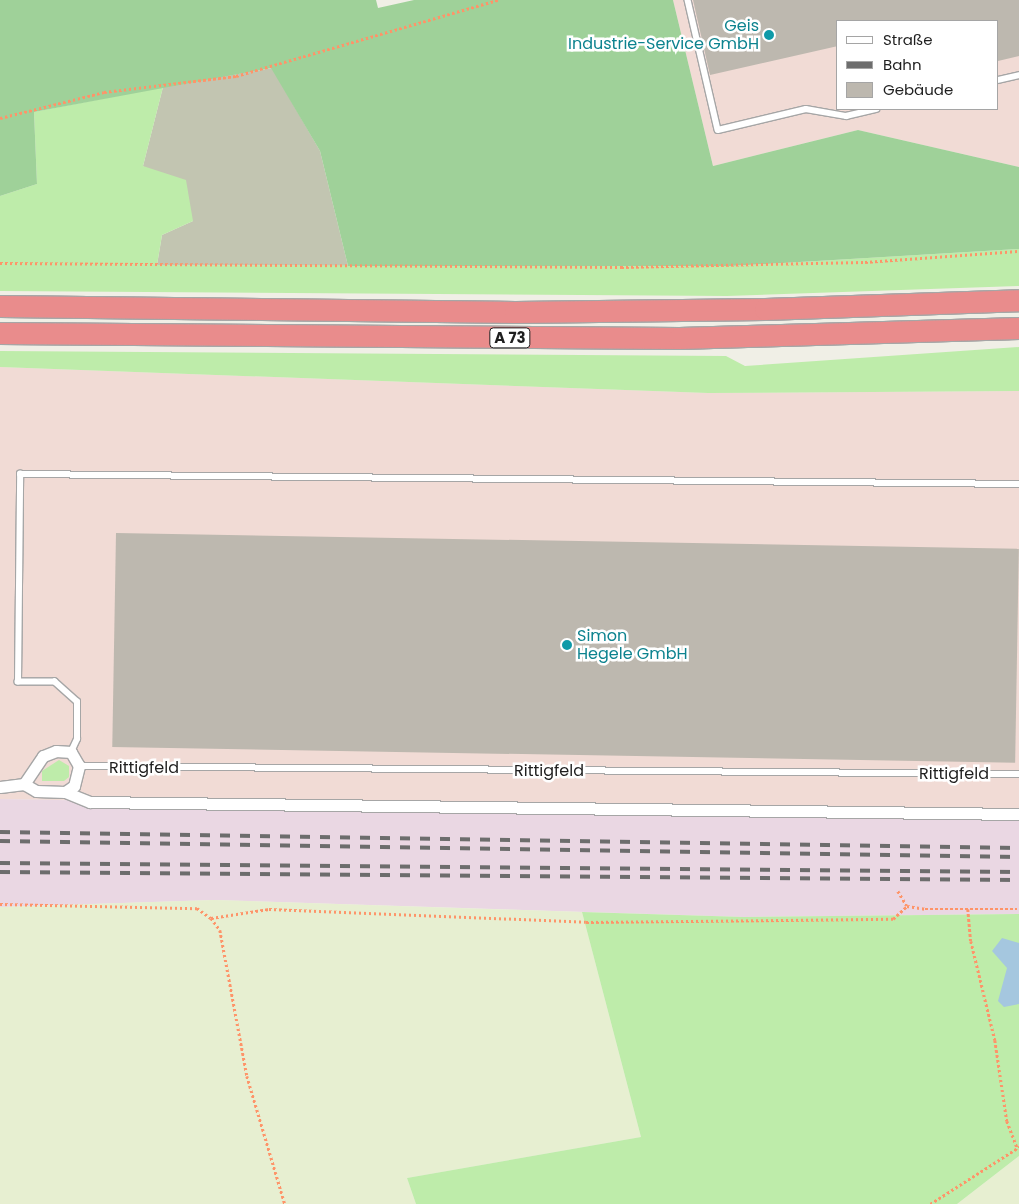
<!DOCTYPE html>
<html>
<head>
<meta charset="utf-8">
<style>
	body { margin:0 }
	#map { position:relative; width:1019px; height:1204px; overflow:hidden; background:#f0efe6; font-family:Poppins,sans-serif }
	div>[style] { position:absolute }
	.commercial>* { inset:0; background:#f1dbd5 }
	.industrial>* { inset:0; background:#ead7e3 }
	.construction>* { inset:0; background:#c2c5b1 }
	.farmland>* { inset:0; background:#e7efd1 }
	.grass>* { inset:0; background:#beecaa }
	.forest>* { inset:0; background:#9fd199 }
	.water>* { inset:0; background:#a5c7df }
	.building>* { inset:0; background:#bdb8af; transform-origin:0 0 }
	.path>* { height:2.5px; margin-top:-1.25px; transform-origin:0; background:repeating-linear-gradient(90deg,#fe9469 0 2.5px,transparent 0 5px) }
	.roads { filter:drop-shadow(1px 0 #a6a6a6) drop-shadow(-1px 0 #a6a6a6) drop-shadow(0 1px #a6a6a6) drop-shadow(0 -1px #a6a6a6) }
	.lane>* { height:5.5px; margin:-2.75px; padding:0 2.75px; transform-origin:2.75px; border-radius:2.75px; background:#fff }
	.street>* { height:11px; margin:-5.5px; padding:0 5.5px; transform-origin:5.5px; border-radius:5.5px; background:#fff }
	.highway>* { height:21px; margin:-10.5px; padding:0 10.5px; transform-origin:10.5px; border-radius:10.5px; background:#e98c8c }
	.rail>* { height:4px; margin-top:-2px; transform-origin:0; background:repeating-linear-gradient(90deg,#6d6d6d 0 10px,transparent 0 20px) }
	.dots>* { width:14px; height:14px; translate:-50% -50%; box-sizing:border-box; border:2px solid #fff; border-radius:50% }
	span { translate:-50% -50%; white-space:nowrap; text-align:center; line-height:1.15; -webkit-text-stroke:5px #fff; paint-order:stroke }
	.shield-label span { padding:1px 4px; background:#fff; border:1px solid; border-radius:4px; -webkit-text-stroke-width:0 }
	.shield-label { font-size:15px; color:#1f1f1f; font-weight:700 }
	.culture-label { font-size:16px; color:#0d838f }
	.right { translate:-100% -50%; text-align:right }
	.left { translate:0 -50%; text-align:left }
	.street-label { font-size:16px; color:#1f1f1f }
	.legend { position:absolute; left:836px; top:20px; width:162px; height:90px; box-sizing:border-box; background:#fff; border:1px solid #a5a5a5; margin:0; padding:6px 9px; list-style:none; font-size:15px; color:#1f1f1f }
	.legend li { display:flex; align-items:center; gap:10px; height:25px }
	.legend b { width:25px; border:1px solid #a5a5a5 }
</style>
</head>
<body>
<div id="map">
	<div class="commercial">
		<div style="clip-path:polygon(evenodd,673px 0,1019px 0,1019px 167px,858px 130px,713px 166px,673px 0,838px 21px,998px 21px,998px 109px,838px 109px,838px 21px)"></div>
		<div style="clip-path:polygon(0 367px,708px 393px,1019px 391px,1019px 817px,0 799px)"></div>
	</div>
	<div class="industrial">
		<div style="clip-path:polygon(0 799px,1019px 817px,1019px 914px,744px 917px,214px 900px,0 907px)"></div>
	</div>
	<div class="construction">
		<div style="clip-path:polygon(272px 68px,320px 151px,348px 266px,157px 265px,162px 235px,193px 221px,143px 166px,163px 87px)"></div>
	</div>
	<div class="farmland">
		<div style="clip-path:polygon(214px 900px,582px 912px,641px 1137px,407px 1178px,416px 1204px,0 1204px,0 907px)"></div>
		<div style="clip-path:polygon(1019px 1156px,1019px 1204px,957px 1204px)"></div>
	</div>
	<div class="grass">
		<div style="clip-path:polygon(163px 87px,143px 166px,186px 180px,193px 221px,162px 235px,157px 265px,731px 266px,1019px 249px,1019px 286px,727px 296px,0 291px,0 196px,37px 184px,34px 112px)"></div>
		<div style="clip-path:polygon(1019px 347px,1019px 391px,708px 393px,0 367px,0 351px,726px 356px,745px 366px)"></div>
		<div style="clip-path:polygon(59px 760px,69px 766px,69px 777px,64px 781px,42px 781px,42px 771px)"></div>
		<div style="clip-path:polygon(582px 912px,744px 917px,1019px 914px,1019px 1156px,957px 1204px,416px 1204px,407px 1178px,641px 1137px)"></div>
	</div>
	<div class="forest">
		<div style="clip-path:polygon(0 0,376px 0,378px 8px,414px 0,673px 0,713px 166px,858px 130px,1019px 167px,1019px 249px,731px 266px,348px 266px,320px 151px,271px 68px,34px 112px,37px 184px,0 196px)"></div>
	</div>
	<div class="water">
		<div style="clip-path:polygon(1002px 938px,1019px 943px,1019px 1004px,1004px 1007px,998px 1001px,1007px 968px,992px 951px)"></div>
	</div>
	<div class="building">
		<div style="clip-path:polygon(693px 0,1019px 0,1019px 56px,998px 61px,998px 21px,838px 21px,838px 46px,710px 75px)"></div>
		<div style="left:116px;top:533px;width:903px;height:214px;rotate:1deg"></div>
	</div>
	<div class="path">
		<div style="left:0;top:118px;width:107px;rotate:-14deg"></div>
		<div style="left:104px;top:92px;width:133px;rotate:-6.9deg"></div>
		<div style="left:236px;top:76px;width:273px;rotate:-16.2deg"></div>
		<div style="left:0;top:263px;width:621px;rotate:0.37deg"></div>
		<div style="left:621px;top:267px;width:244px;rotate:-1.2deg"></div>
		<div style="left:865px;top:262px;width:154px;rotate:-4.1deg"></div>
		<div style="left:898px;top:891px;width:17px;rotate:59deg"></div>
		<div style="left:907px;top:906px;width:18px;rotate:9deg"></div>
		<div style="left:925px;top:909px;width:94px"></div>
		<div style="left:0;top:904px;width:197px;rotate:1.2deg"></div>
		<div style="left:197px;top:908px;width:17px;rotate:36deg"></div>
		<div style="left:211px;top:918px;width:15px;rotate:53deg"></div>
		<div style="left:220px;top:930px;width:148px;rotate:79.5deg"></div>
		<div style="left:247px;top:1076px;width:134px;rotate:73.5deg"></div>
		<div style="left:968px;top:909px;width:32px;rotate:85deg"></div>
		<div style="left:971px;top:941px;width:102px;rotate:76.4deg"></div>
		<div style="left:995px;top:1040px;width:82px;rotate:81.6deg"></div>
		<div style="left:1007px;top:1121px;width:30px;rotate:69deg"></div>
		<div style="left:211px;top:918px;width:59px;rotate:-8.8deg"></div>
		<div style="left:269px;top:909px;width:317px;rotate:2.3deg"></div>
		<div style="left:586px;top:922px;width:307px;rotate:-0.6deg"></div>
		<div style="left:893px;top:919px;width:19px;rotate:-43deg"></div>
		<div style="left:930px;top:1204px;width:106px;rotate:-32.6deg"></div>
	</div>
	<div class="roads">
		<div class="lane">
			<div style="left:688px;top:0;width:133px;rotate:77deg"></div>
			<div style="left:718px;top:130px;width:90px;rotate:-13.4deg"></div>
			<div style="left:806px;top:109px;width:41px;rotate:9.9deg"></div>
			<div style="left:846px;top:116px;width:31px;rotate:-13deg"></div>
			<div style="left:998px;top:80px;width:22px;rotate:-13deg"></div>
			<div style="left:71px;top:752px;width:14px;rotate:-65deg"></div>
			<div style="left:77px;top:739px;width:37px;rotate:-90deg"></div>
			<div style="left:77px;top:702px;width:30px;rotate:-138deg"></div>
			<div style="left:55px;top:682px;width:37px;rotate:180deg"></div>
			<div style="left:18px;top:682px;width:208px;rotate:-89.4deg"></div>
			<div style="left:20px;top:474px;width:999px;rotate:0.57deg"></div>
			<div style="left:79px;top:766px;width:940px;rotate:0.49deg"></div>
		</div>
		<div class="street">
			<div style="left:0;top:787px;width:24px;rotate:-7deg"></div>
			<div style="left:24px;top:784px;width:14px;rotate:30deg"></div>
			<div style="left:36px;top:791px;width:29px;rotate:2deg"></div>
			<div style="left:65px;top:792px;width:11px;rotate:-34deg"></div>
			<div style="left:74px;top:786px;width:21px;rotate:-76deg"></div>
			<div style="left:79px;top:766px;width:16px;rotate:-120deg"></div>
			<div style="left:71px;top:752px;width:15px;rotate:-176deg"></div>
			<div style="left:56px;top:751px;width:14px;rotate:159deg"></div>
			<div style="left:43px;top:756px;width:34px;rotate:124deg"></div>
			<div style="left:65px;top:792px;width:27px;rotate:22deg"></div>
			<div style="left:90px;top:802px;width:929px;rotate:0.74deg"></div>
		</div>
		<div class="highway">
			<div style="left:0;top:306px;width:515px;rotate:0.67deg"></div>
			<div style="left:515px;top:312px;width:250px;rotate:-0.7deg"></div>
			<div style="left:765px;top:309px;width:254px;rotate:-2deg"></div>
			<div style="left:0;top:333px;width:679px;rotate:0.42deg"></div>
			<div style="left:679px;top:338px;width:340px;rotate:-1.7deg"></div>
		</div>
	</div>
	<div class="rail">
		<div style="left:0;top:832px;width:1019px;rotate:0.9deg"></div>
		<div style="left:0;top:841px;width:1019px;rotate:0.9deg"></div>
		<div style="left:0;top:863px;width:1019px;rotate:0.51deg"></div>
		<div style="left:0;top:872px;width:1019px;rotate:0.45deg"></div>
	</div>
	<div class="dots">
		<div style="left:769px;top:35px;background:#0f9aa8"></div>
		<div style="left:567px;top:645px;background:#0f9aa8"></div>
	</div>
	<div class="shield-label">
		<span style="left:510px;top:338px">A 73</span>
	</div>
	<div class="culture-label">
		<span class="right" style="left:759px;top:35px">Geis<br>Industrie-Service GmbH</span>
		<span class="left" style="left:577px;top:645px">Simon<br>Hegele GmbH</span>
	</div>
	<div class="street-label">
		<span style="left:144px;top:768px">Rittigfeld</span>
		<span style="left:549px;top:771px">Rittigfeld</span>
		<span style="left:954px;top:774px">Rittigfeld</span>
	</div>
	<ul class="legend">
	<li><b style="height:6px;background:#fff"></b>Straße</li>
	<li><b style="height:6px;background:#6d6d6d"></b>Bahn</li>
	<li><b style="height:14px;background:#bdb8af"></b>Gebäude</li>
	</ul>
</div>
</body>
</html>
